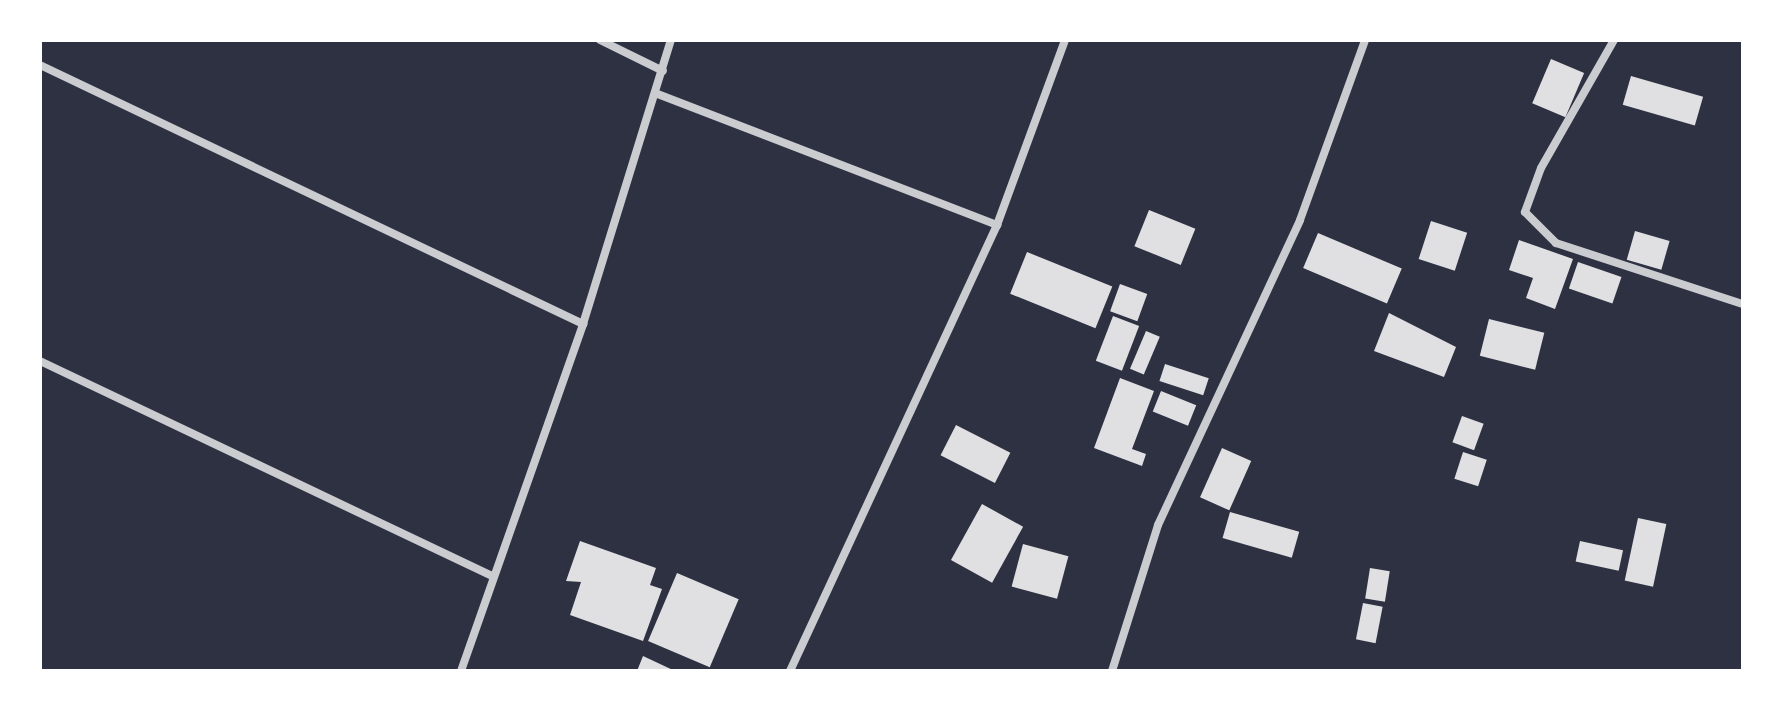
<!DOCTYPE html>
<html>
<head>
<meta charset="utf-8">
<style>
	body { margin:0 }
	#map { position:relative; width:1783px; height:711px; overflow:hidden; background:#2d3142; font-family:"Asap Condensed",sans-serif }
	div>[style] { position:absolute }
	.building>* { inset:0; background:#e0e0e3; transform-origin:0 0 }
	.minor>* { height:8px; margin:-4px; padding:0 4px; transform-origin:4px; border-radius:4px; background:#caccd0 }
	span { translate:-50% -50%; white-space:nowrap; text-align:center; line-height:1.15; -webkit-text-stroke:7px #fff; paint-order:stroke }
	.frame { position:absolute; inset:0; border:42px solid #fff; pointer-events:none }
</style>
</head>
<body>
<div id="map">
	<div class="building">
		<div style="left:1551px;top:59px;width:36px;height:48px;rotate:23deg"></div>
		<div style="left:1631px;top:76px;width:75px;height:30px;rotate:16deg"></div>
		<div style="left:1149px;top:210px;width:50px;height:39px;rotate:22deg"></div>
		<div style="left:1431px;top:221px;width:38px;height:40px;rotate:18deg"></div>
		<div style="left:1635px;top:231px;width:36px;height:30px;rotate:16deg"></div>
		<div style="left:1318px;top:233px;width:91px;height:38px;rotate:23deg"></div>
		<div style="clip-path:polygon(1519px 240px,1573px 259px,1555px 309px,1526px 298px,1533px 278px,1509px 270px)"></div>
		<div style="left:1027px;top:252px;width:92px;height:45px;rotate:22deg"></div>
		<div style="left:1578px;top:262px;width:46px;height:28px;rotate:19deg"></div>
		<div style="left:1120px;top:284px;width:29px;height:29px;rotate:20deg"></div>
		<div style="clip-path:polygon(1389px 313px,1456px 347px,1444px 377px,1374px 351px)"></div>
		<div style="left:1113px;top:316px;width:28px;height:48px;rotate:21deg"></div>
		<div style="left:1489px;top:319px;width:57px;height:38px;rotate:14deg"></div>
		<div style="left:1146px;top:331px;width:15px;height:41px;rotate:23deg"></div>
		<div style="left:1165px;top:364px;width:46px;height:18px;rotate:18deg"></div>
		<div style="clip-path:polygon(1120px 378px,1154px 391px,1132px 449px,1146px 454px,1142px 466px,1094px 448px)"></div>
		<div style="left:1161px;top:391px;width:38px;height:22px;rotate:22deg"></div>
		<div style="left:1462px;top:416px;width:23px;height:28px;rotate:20deg"></div>
		<div style="left:956px;top:425px;width:61px;height:34px;rotate:27deg"></div>
		<div style="left:1222px;top:448px;width:32px;height:54px;rotate:24deg"></div>
		<div style="left:1463px;top:452px;width:25px;height:28px;rotate:18deg"></div>
		<div style="left:982px;top:504px;width:47px;height:64px;rotate:29deg"></div>
		<div style="left:1230px;top:512px;width:72px;height:27px;rotate:16deg"></div>
		<div style="left:1638px;top:518px;width:29px;height:64px;rotate:12deg"></div>
		<div style="clip-path:polygon(580px 541px,656px 568px,650px 585px,662px 589px,643px 641px,570px 615px,581px 582px,566px 581px)"></div>
		<div style="left:1580px;top:541px;width:44px;height:21px;rotate:12deg"></div>
		<div style="left:1023px;top:544px;width:47px;height:44px;rotate:15deg"></div>
		<div style="left:1370px;top:568px;width:20px;height:31px;rotate:9deg"></div>
		<div style="left:677px;top:573px;width:67px;height:74px;rotate:23deg"></div>
		<div style="left:1363px;top:603px;width:20px;height:37px;rotate:11deg"></div>
		<div style="clip-path:polygon(643px 656px,675px 671px,637px 671px)"></div>
	</div>
	<div class="minor">
		<div style="left:600px;top:40px;width:70px;rotate:26.2deg"></div>
		<div style="left:1614px;top:40px;width:147px;rotate:119.7deg"></div>
		<div style="left:1541px;top:168px;width:47px;rotate:110deg"></div>
		<div style="left:1525px;top:212px;width:44px;rotate:45deg"></div>
		<div style="left:1556px;top:243px;width:197px;rotate:18.1deg"></div>
		<div style="left:40px;top:65px;width:602px;rotate:25.5deg"></div>
		<div style="left:655px;top:93px;width:367px;rotate:21.1deg"></div>
		<div style="left:40px;top:361px;width:501px;rotate:25.44deg"></div>
		<div style="left:461px;top:671px;width:368px;rotate:-70.6deg"></div>
		<div style="left:583px;top:324px;width:297px;rotate:-72.8deg"></div>
		<div style="left:790px;top:671px;width:492px;rotate:-65.1deg"></div>
		<div style="left:997px;top:225px;width:197px;rotate:-69.8deg"></div>
		<div style="left:1112px;top:671px;width:153px;rotate:-72.5deg"></div>
		<div style="left:1158px;top:525px;width:336px;rotate:-65deg"></div>
		<div style="left:1300px;top:220px;width:191px;rotate:-70.1deg"></div>
	</div>
	<div class="frame"></div>
</div>
</body>
</html>
